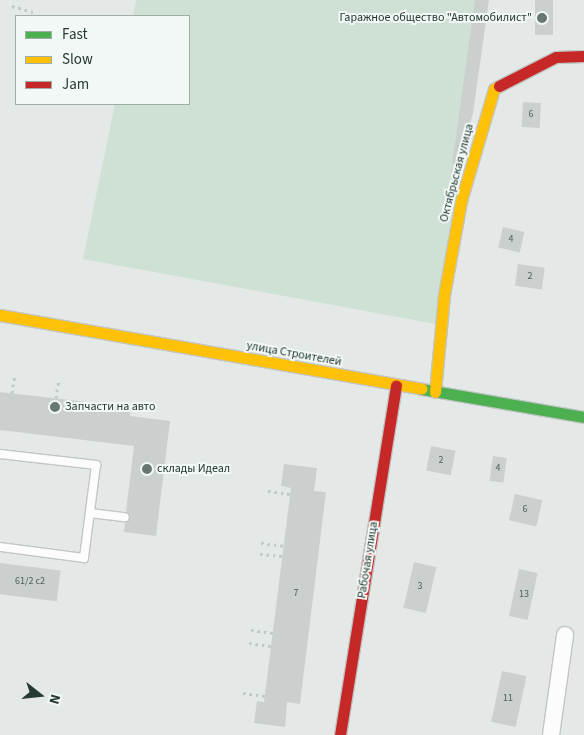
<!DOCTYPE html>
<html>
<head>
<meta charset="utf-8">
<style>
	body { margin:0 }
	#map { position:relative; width:584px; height:735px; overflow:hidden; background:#e4e9e7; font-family:"Source Sans 3",sans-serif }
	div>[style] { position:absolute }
	.green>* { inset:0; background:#cfe1d4 }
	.building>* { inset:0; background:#cbd0ce; transform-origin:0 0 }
	.path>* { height:3px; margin-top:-1.5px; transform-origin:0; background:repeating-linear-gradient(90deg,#c1c9c5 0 2.5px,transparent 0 6.5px) }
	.roads { filter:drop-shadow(1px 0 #c1c6c4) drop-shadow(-1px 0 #c1c6c4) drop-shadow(0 1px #c1c6c4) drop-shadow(0 -1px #c1c6c4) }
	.lane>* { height:8px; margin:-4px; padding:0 4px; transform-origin:4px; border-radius:4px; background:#fbfcfb }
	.street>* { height:16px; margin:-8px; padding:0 8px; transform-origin:8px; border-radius:8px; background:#fbfcfb }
	.fast>* { height:11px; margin:-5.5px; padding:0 5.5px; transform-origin:5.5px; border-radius:5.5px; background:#4caf50 }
	.slow>* { height:11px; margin:-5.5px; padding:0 5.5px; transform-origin:5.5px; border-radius:5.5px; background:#ffc107 }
	.jam>* { height:11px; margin:-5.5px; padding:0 5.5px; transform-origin:5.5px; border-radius:5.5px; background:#c62828 }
	.dots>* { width:14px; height:14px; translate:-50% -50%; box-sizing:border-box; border:2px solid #f2f8f5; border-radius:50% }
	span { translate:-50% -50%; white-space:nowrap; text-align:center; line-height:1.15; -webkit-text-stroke:4px #f2f8f5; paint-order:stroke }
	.number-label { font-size:10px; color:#4e605a }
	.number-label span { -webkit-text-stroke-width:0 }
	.poi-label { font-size:12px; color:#243a33 }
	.right { translate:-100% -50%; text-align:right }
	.left { translate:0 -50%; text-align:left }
	.street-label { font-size:12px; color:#243a33 }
	.legend { position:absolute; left:15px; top:15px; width:175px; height:90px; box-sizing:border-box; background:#f2f8f5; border:1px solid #a0aca7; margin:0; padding:6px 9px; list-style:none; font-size:15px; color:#243a33 }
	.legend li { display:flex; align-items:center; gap:10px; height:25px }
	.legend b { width:25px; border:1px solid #a0aca7 }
	.north { position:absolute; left:15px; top:670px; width:50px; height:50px; -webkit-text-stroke:4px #f2f8f5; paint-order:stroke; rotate:106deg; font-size:14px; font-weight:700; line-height:20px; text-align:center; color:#243a33 }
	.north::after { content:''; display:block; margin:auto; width:18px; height:22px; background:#243a33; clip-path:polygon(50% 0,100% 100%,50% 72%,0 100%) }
</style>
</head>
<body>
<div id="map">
	<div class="green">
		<div style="clip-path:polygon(136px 0,484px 0,436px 324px,83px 259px,115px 104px,189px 104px,189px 16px,133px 16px)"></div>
	</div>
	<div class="building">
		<div style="clip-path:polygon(475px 0,489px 0,473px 113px,456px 173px,451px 172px)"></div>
		<div style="left:535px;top:0;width:18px;height:35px"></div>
		<div style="left:523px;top:102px;width:18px;height:25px;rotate:3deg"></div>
		<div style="left:503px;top:227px;width:22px;height:21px;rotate:13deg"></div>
		<div style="left:518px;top:264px;width:27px;height:22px;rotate:8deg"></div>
		<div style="clip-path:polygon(0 392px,131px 407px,130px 416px,170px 421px,156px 536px,124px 532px,125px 523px,130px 518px,126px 512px,134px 446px,0 430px)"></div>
		<div style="left:431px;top:446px;width:25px;height:25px;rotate:11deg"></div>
		<div style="left:493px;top:456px;width:14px;height:25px;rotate:8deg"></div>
		<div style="clip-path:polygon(284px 464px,317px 468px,314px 491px,326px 492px,300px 704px,287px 702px,285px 727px,254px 723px,257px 701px,264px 702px,291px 488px,281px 486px)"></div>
		<div style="left:515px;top:494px;width:28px;height:27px;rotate:13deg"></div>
		<div style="left:414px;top:562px;width:23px;height:47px;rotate:13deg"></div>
		<div style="left:0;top:563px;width:61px;height:31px;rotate:7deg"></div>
		<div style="left:519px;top:569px;width:19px;height:48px;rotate:12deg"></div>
		<div style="left:502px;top:671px;width:25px;height:52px;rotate:12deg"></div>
	</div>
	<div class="path">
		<div style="left:12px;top:6px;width:25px;rotate:16deg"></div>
		<div style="left:12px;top:393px;width:19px;rotate:-81deg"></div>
		<div style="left:56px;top:398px;width:18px;rotate:-81deg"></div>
		<div style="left:268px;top:491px;width:22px;rotate:8deg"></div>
		<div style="left:261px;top:543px;width:23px;rotate:7deg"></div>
		<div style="left:260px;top:554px;width:23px;rotate:5deg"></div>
		<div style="left:251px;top:630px;width:22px;rotate:8deg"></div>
		<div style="left:249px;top:643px;width:22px;rotate:8deg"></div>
		<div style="left:243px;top:693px;width:22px;rotate:8deg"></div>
	</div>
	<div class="roads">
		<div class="lane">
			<div style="left:0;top:454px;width:97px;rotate:6.5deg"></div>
			<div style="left:96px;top:465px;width:94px;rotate:97.4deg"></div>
			<div style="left:84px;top:558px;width:85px;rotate:-172.5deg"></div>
			<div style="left:90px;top:513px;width:35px;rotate:7deg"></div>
		</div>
		<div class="street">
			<div style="left:551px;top:735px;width:101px;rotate:-82deg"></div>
		</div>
		<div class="fast">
			<div style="left:422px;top:389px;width:164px;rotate:9.8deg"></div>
		</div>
		<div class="slow">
			<div style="left:0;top:315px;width:428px;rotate:9.9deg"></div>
			<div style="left:435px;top:392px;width:97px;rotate:-84.7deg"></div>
			<div style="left:444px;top:295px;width:96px;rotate:-79.7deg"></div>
			<div style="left:461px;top:201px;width:117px;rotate:-73.6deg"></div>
			<div style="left:494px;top:89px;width:6px;rotate:-31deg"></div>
		</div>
		<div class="jam">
			<div style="left:499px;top:86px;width:64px;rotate:-27deg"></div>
			<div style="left:556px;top:57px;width:28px;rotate:-2deg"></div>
			<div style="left:340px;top:735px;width:354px;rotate:-80.9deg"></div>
		</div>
	</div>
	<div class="dots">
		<div style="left:542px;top:18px;background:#677772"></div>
		<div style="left:55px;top:407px;background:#677772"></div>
		<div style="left:147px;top:469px;background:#677772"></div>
	</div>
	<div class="number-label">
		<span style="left:531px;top:115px">6</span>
		<span style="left:511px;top:240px">4</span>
		<span style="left:530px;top:277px">2</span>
		<span style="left:441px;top:461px">2</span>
		<span style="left:498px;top:469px">4</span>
		<span style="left:525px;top:510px">6</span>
		<span style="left:30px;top:582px">61/2 с2</span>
		<span style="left:420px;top:587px">3</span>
		<span style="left:296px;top:594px">7</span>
		<span style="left:524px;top:595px">13</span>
		<span style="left:508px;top:699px">11</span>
	</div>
	<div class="poi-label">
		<span class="right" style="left:532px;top:18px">Гаражное общество "Автомобилист"</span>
		<span class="left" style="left:65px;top:407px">Запчасти на авто</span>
		<span class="left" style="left:157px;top:469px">склады Идеал</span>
	</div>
	<div class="street-label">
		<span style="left:457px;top:173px;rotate:-75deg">Октябрьская улица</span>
		<span style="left:294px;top:354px;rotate:10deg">улица Строителей</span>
		<span style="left:368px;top:560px;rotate:-81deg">Рабочая улица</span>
	</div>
	<ul class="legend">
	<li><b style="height:6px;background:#4caf50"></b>Fast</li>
	<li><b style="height:6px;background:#ffc107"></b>Slow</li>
	<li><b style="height:6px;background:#c62828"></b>Jam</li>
	</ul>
	<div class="north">N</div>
</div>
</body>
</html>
